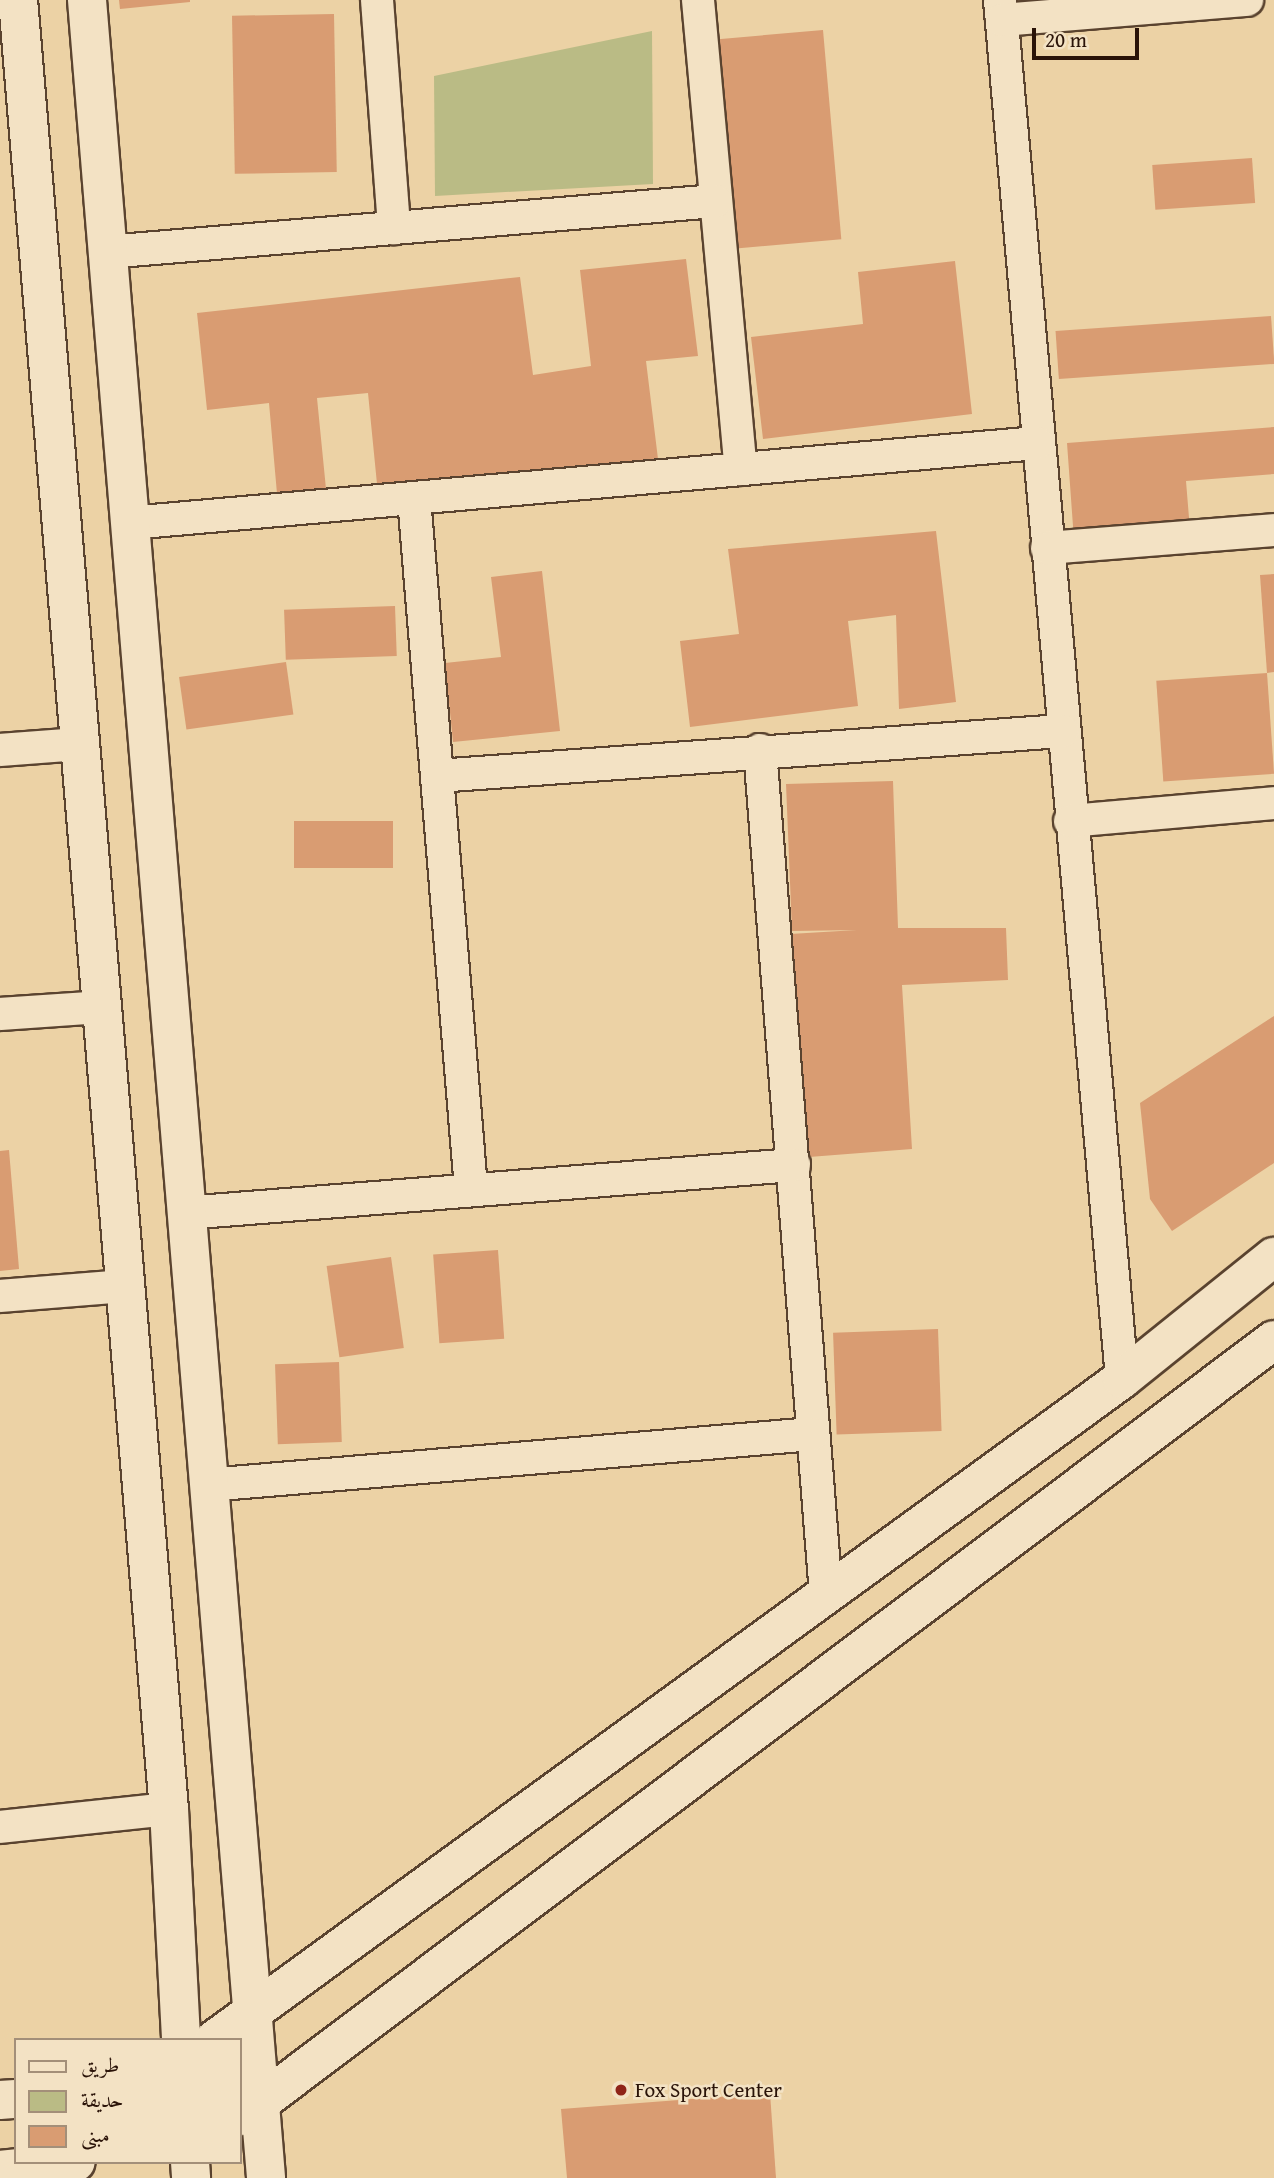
<!DOCTYPE html>
<html>
<head>
<meta charset="utf-8">
<style>
	body { margin:0 }
	#map { position:relative; width:1274px; height:2178px; overflow:hidden; background:#ecd2a5; font-family:"Gentium Book Plus",Amiri,serif }
	div>[style] { position:absolute }
	.green>* { inset:0; background:#babb85 }
	.building>* { inset:0; background:#d99c72; transform-origin:0 0 }
	.roads { filter:drop-shadow(2px 0 #5a432f) drop-shadow(-2px 0 #5a432f) drop-shadow(0 2px #5a432f) drop-shadow(0 -2px #5a432f) }
	.minor>* { height:32px; margin:-16px; padding:0 16px; transform-origin:16px; border-radius:16px; background:#f3e2c4 }
	.tertiary>* { height:38px; margin:-19px; padding:0 19px; transform-origin:19px; border-radius:19px; background:#f3e2c4 }
	.dots>* { width:19px; height:19px; translate:-50% -50%; box-sizing:border-box; border:4px solid #f3e2c4; border-radius:50% }
	span { translate:-50% -50%; white-space:nowrap; text-align:center; line-height:1.15; -webkit-text-stroke:5px #f3e2c4; paint-order:stroke }
	.poi-label { font-size:21px; color:#2a1308 }
	.left { translate:0 -50%; text-align:left }
	.legend { position:absolute; left:14px; top:2038px; width:228px; height:126px; box-sizing:border-box; background:#f3e2c4; border:2px solid #a38f79; margin:0; padding:9px 12px; list-style:none; font-size:21px; color:#2a1308 }
	.legend li { display:flex; align-items:center; gap:14px; height:35px }
	.legend b { width:35px; border:2px solid #a38f79 }
	.scale { position:absolute; left:1032px; top:28px; width:107px; height:32px; box-sizing:border-box; border:4px solid #2a1308; border-top:0; padding-left:9px; font-size:21px; line-height:24px; white-space:nowrap; color:#2a1308; -webkit-text-stroke:5px #f3e2c4; paint-order:stroke }
</style>
</head>
<body>
<div id="map">
	<div class="green">
		<div style="clip-path:polygon(652px 31px,653px 184px,435px 196px,434px 76px)"></div>
	</div>
	<div class="building">
		<div style="clip-path:polygon(119px 0,190px 0,190px 2px,120px 9px)"></div>
		<div style="left:334px;top:14px;width:158px;height:102px;rotate:89deg"></div>
		<div style="left:823px;top:30px;width:210px;height:114px;rotate:85deg"></div>
		<div style="left:1252px;top:158px;width:45px;height:100px;rotate:86deg"></div>
		<div style="clip-path:polygon(686px 259px,698px 356px,646px 361px,658px 459px,377px 484px,368px 393px,317px 398px,327px 499px,278px 505px,269px 403px,207px 410px,197px 313px,520px 277px,533px 375px,591px 366px,580px 270px)"></div>
		<div style="clip-path:polygon(955px 261px,972px 414px,763px 439px,751px 337px,863px 324px,858px 272px)"></div>
		<div style="left:1271px;top:316px;width:48px;height:216px;rotate:86deg"></div>
		<div style="clip-path:polygon(1274px 427px,1274px 474px,1186px 481px,1190px 530px,1074px 540px,1067px 443px)"></div>
		<div style="clip-path:polygon(936px 531px,956px 702px,899px 709px,896px 615px,848px 621px,858px 706px,690px 727px,680px 641px,739px 634px,728px 549px)"></div>
		<div style="clip-path:polygon(542px 571px,560px 731px,453px 742px,445px 663px,501px 657px,491px 577px)"></div>
		<div style="clip-path:polygon(1274px 574px,1274px 672px,1267px 673px,1260px 575px)"></div>
		<div style="left:395px;top:606px;width:50px;height:111px;rotate:88deg"></div>
		<div style="left:286px;top:662px;width:53px;height:108px;rotate:82deg"></div>
		<div style="left:1267px;top:673px;width:101px;height:111px;rotate:86deg"></div>
		<div style="clip-path:polygon(893px 781px,898px 928px,1006px 928px,1008px 980px,902px 985px,912px 1149px,809px 1157px,790px 934px,857px 930px,792px 931px,786px 784px)"></div>
		<div style="left:294px;top:821px;width:99px;height:47px"></div>
		<div style="clip-path:polygon(1274px 1016px,1274px 1163px,1172px 1231px,1150px 1199px,1140px 1103px)"></div>
		<div style="clip-path:polygon(9px 1150px,19px 1269px,0 1271px,0 1151px)"></div>
		<div style="left:498px;top:1250px;width:89px;height:65px;rotate:86deg"></div>
		<div style="left:391px;top:1257px;width:92px;height:65px;rotate:82deg"></div>
		<div style="left:938px;top:1329px;width:102px;height:105px;rotate:88deg"></div>
		<div style="left:339px;top:1362px;width:80px;height:64px;rotate:88deg"></div>
		<div style="clip-path:polygon(770px 2093px,776px 2178px,567px 2178px,561px 2109px)"></div>
	</div>
	<div class="roads">
		<div class="minor">
			<div style="left:377px;top:0;width:229px;rotate:85.7deg"></div>
			<div style="left:698px;top:0;width:471px;rotate:84.8deg"></div>
			<div style="left:1000px;top:0;width:1384px;rotate:84.94deg"></div>
			<div style="left:1002px;top:20px;width:246px;rotate:-4.7deg"></div>
			<div style="left:107px;top:252px;width:611px;rotate:-4.79deg"></div>
			<div style="left:414px;top:498px;width:692px;rotate:85.28deg"></div>
			<div style="left:130px;top:523px;width:911px;rotate:-5.04deg"></div>
			<div style="left:1047px;top:548px;width:228px;rotate:-4.5deg"></div>
			<div style="left:0;top:750px;width:80px;rotate:-4.3deg"></div>
			<div style="left:760px;top:750px;width:848px;rotate:85.53deg"></div>
			<div style="left:437px;top:776px;width:627px;rotate:-4.12deg"></div>
			<div style="left:1070px;top:821px;width:205px;rotate:-5deg"></div>
			<div style="left:0;top:1014px;width:103px;rotate:-3.9deg"></div>
			<div style="left:185px;top:1213px;width:611px;rotate:-4.51deg"></div>
			<div style="left:0;top:1296px;width:125px;rotate:-4.6deg"></div>
			<div style="left:208px;top:1485px;width:607px;rotate:-4.82deg"></div>
			<div style="left:0;top:1827px;width:170px;rotate:-6.1deg"></div>
		</div>
		<div class="tertiary">
			<div style="left:18px;top:0;width:1815px;rotate:85.23deg"></div>
			<div style="left:169px;top:1809px;width:231px;rotate:87deg"></div>
			<div style="left:87px;top:0;width:2185px;rotate:85.3deg"></div>
			<div style="left:214px;top:2040px;width:1123px;rotate:-36.05deg"></div>
			<div style="left:1122px;top:1379px;width:195px;rotate:-38.8deg"></div>
			<div style="left:0;top:2100px;width:16px;rotate:-4deg"></div>
			<div style="left:242px;top:2116px;width:1291px;rotate:-36.94deg"></div>
			<div style="left:190px;top:2162px;width:16px;rotate:86deg"></div>
			<div style="left:0;top:2170px;width:76px;rotate:-6deg"></div>
		</div>
	</div>
	<div class="dots">
		<div style="left:621px;top:2090px;background:#8f2418"></div>
	</div>
	<div class="poi-label">
		<span class="left" style="left:635px;top:2090px">Fox Sport Center</span>
	</div>
	<ul class="legend">
	<li><b style="height:9px;background:#f3e2c4"></b>طريق</li>
	<li><b style="height:19px;background:#babb85"></b>حديقة</li>
	<li><b style="height:19px;background:#d99c72"></b>مبنى</li>
	</ul>
	<div class="scale">20 m</div>
</div>
</body>
</html>
